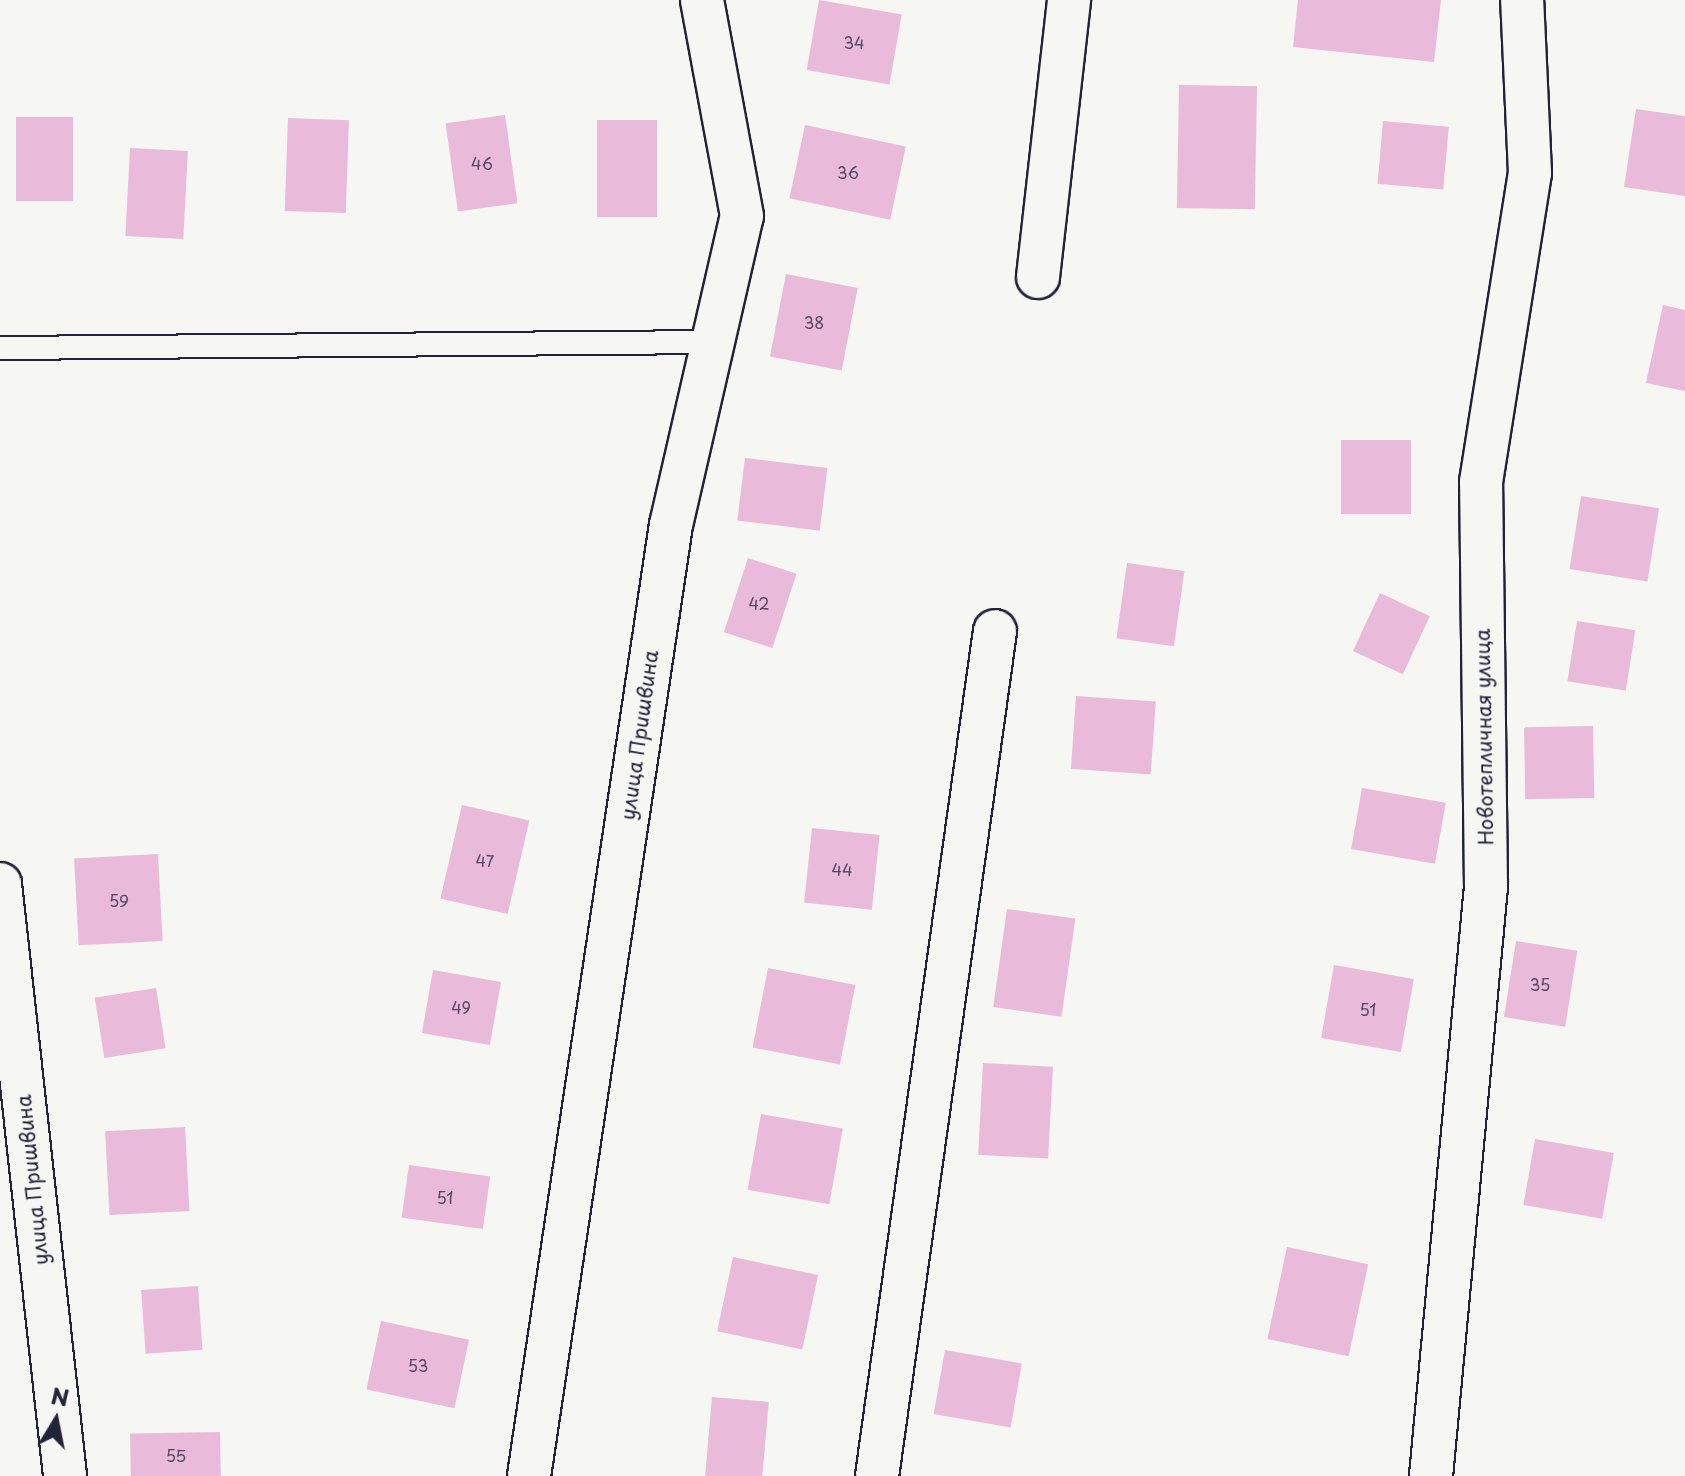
<!DOCTYPE html>
<html>
<head>
<meta charset="utf-8">
<style>
	body { margin:0 }
	#map { position:relative; width:1685px; height:1476px; overflow:hidden; background:#f6f6f2; font-family:"Playpen Sans",sans-serif }
	div>[style] { position:absolute }
	.building>* { inset:0; background:#eabada; transform-origin:0 0 }
	.roads { filter:drop-shadow(2px 0 #22223b) drop-shadow(-2px 0 #22223b) drop-shadow(0 2px #22223b) drop-shadow(0 -2px #22223b) }
	.service>* { height:22px; margin:-11px; padding:0 11px; transform-origin:11px; border-radius:11px; background:#f6f6f2 }
	.minor>* { height:42px; margin:-21px; padding:0 21px; transform-origin:21px; border-radius:21px; background:#f6f6f2 }
	span { translate:-50% -50%; white-space:nowrap; text-align:center; line-height:1.15; -webkit-text-stroke:6px #f6f6f2; paint-order:stroke }
	.number-label { font-size:16px; color:#544863 }
	.number-label span { -webkit-text-stroke-width:0 }
	.street-label { font-size:20px; color:#22223b }
	.north { position:absolute; left:16px; top:1380px; width:80px; height:80px; -webkit-text-stroke:6px #f6f6f2; paint-order:stroke; rotate:10deg; font-size:22px; font-weight:700; line-height:32px; text-align:center; color:#22223b }
	.north::after { content:''; display:block; margin:auto; width:28px; height:36px; background:#22223b; clip-path:polygon(50% 0,100% 100%,50% 72%,0 100%) }
</style>
</head>
<body>
<div id="map">
	<div class="building">
		<div style="left:819px;top:0;width:84px;height:71px;rotate:10deg"></div>
		<div style="clip-path:polygon(1298px 0,1441px 0,1434px 62px,1293px 47px)"></div>
		<div style="left:1179px;top:85px;width:78px;height:123px;rotate:1deg"></div>
		<div style="clip-path:polygon(1636px 109px,1685px 116px,1685px 196px,1624px 187px)"></div>
		<div style="left:505px;top:115px;width:89px;height:60px;rotate:82deg"></div>
		<div style="left:16px;top:117px;width:57px;height:84px"></div>
		<div style="left:288px;top:118px;width:61px;height:93px;rotate:2deg"></div>
		<div style="left:597px;top:120px;width:60px;height:97px"></div>
		<div style="left:1383px;top:121px;width:66px;height:63px;rotate:5deg"></div>
		<div style="left:805px;top:125px;width:103px;height:75px;rotate:12deg"></div>
		<div style="left:130px;top:148px;width:58px;height:88px;rotate:3deg"></div>
		<div style="left:786px;top:274px;width:73px;height:84px;rotate:11deg"></div>
		<div style="clip-path:polygon(1663px 305px,1685px 310px,1685px 391px,1646px 383px)"></div>
		<div style="left:1341px;top:440px;width:70px;height:74px"></div>
		<div style="left:745px;top:458px;width:83px;height:63px;rotate:7deg"></div>
		<div style="left:1581px;top:496px;width:79px;height:74px;rotate:9deg"></div>
		<div style="left:748px;top:558px;width:51px;height:78px;rotate:18deg"></div>
		<div style="left:1127px;top:563px;width:58px;height:76px;rotate:8deg"></div>
		<div style="left:1380px;top:593px;width:55px;height:64px;rotate:25deg"></div>
		<div style="left:1577px;top:621px;width:59px;height:61px;rotate:9deg"></div>
		<div style="left:1076px;top:696px;width:80px;height:73px;rotate:4deg"></div>
		<div style="left:1593px;top:726px;width:72px;height:69px;rotate:89deg"></div>
		<div style="left:1362px;top:788px;width:85px;height:62px;rotate:10deg"></div>
		<div style="left:462px;top:805px;width:69px;height:96px;rotate:13deg"></div>
		<div style="left:812px;top:828px;width:68px;height:75px;rotate:6deg"></div>
		<div style="left:158px;top:854px;width:87px;height:84px;rotate:87deg"></div>
		<div style="left:1007px;top:909px;width:69px;height:99px;rotate:8deg"></div>
		<div style="left:1516px;top:941px;width:62px;height:77px;rotate:9deg"></div>
		<div style="left:1334px;top:965px;width:81px;height:74px;rotate:10deg"></div>
		<div style="left:768px;top:968px;width:89px;height:81px;rotate:11deg"></div>
		<div style="left:433px;top:970px;width:69px;height:64px;rotate:10deg"></div>
		<div style="left:156px;top:988px;width:61px;height:62px;rotate:81deg"></div>
		<div style="left:983px;top:1063px;width:70px;height:92px;rotate:3deg"></div>
		<div style="left:761px;top:1114px;width:83px;height:77px;rotate:10deg"></div>
		<div style="left:185px;top:1127px;width:84px;height:80px;rotate:87deg"></div>
		<div style="left:1535px;top:1139px;width:80px;height:67px;rotate:10deg"></div>
		<div style="left:409px;top:1165px;width:82px;height:53px;rotate:8deg"></div>
		<div style="left:1287px;top:1247px;width:83px;height:94px;rotate:12deg"></div>
		<div style="left:733px;top:1257px;width:87px;height:76px;rotate:12deg"></div>
		<div style="left:198px;top:1286px;width:64px;height:57px;rotate:86deg"></div>
		<div style="left:381px;top:1321px;width:90px;height:70px;rotate:12deg"></div>
		<div style="left:945px;top:1350px;width:78px;height:65px;rotate:10deg"></div>
		<div style="left:712px;top:1397px;width:57px;height:79px;rotate:5deg"></div>
		<div style="left:220px;top:1432px;width:44px;height:90px;rotate:89deg"></div>
	</div>
	<div class="roads">
		<div class="service">
			<div style="left:0;top:348px;width:713px;rotate:-0.48deg"></div>
		</div>
		<div class="minor">
			<div style="left:1038px;top:277px;width:279px;rotate:-83.6deg"></div>
			<div style="left:0;top:884px;width:596px;rotate:83.73deg"></div>
			<div style="left:529px;top:1476px;width:962px;rotate:-81.51deg"></div>
			<div style="left:671px;top:525px;width:317px;rotate:-77.1deg"></div>
			<div style="left:742px;top:216px;width:220px;rotate:-100.5deg"></div>
			<div style="left:877px;top:1476px;width:853px;rotate:-82.05deg"></div>
			<div style="left:1431px;top:1476px;width:593px;rotate:-84.67deg"></div>
			<div style="left:1486px;top:886px;width:404px;rotate:-90.7deg"></div>
			<div style="left:1481px;top:482px;width:313px;rotate:-81deg"></div>
			<div style="left:1530px;top:173px;width:173px;rotate:-92.6deg"></div>
		</div>
	</div>
	<div class="number-label">
		<span style="left:854px;top:42px">34</span>
		<span style="left:482px;top:163px">46</span>
		<span style="left:848px;top:172px">36</span>
		<span style="left:814px;top:322px">38</span>
		<span style="left:759px;top:603px">42</span>
		<span style="left:485px;top:860px">47</span>
		<span style="left:842px;top:869px">44</span>
		<span style="left:119px;top:900px">59</span>
		<span style="left:1540px;top:984px">35</span>
		<span style="left:461px;top:1007px">49</span>
		<span style="left:1368px;top:1009px">51</span>
		<span style="left:445px;top:1197px">51</span>
		<span style="left:418px;top:1365px">53</span>
		<span style="left:176px;top:1455px">55</span>
	</div>
	<div class="street-label">
		<span style="left:639px;top:735px;rotate:-82deg">улица Пришвина</span>
		<span style="left:1484px;top:737px;rotate:-91deg">Новотепличная улица</span>
		<span style="left:32px;top:1180px;rotate:-96deg">улица Пришвина</span>
	</div>
	<div class="north">N</div>
</div>
</body>
</html>
